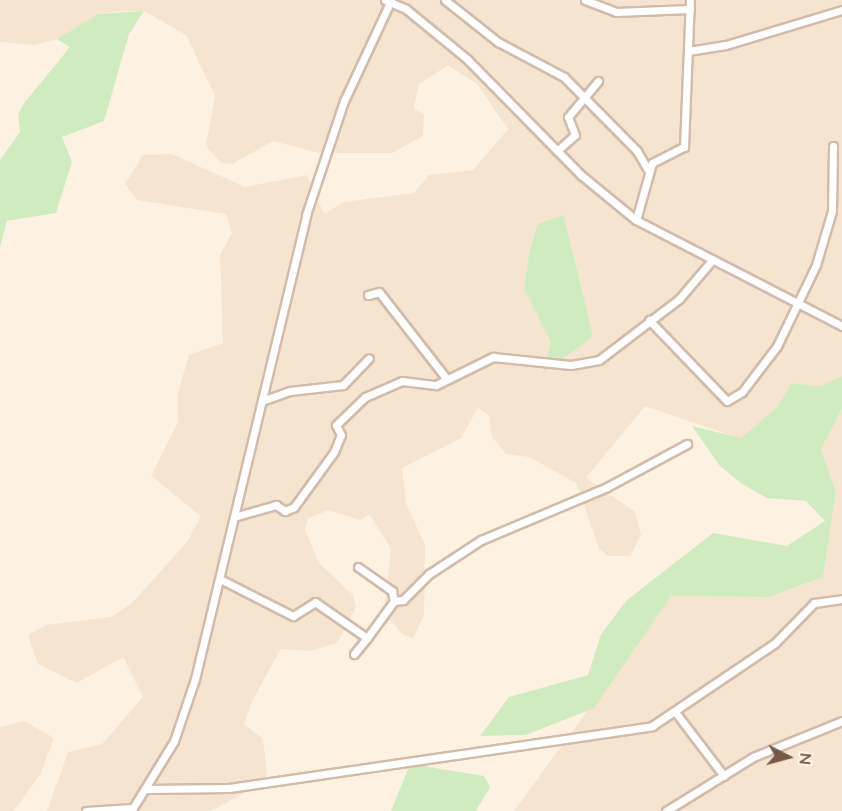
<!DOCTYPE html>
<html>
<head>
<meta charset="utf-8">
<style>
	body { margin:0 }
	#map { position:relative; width:842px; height:811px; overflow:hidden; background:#fdf2e2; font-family:Mulish,sans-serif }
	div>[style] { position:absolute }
	.residential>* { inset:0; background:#f5e4d0 }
	.green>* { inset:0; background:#d1ebc0 }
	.roads { filter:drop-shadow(2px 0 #d1bcab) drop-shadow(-2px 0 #d1bcab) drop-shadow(0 2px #d1bcab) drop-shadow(0 -2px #d1bcab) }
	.minor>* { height:7px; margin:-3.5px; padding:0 3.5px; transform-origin:3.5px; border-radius:3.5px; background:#fff }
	span { translate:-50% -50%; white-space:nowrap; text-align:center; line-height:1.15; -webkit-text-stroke:5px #fff6e9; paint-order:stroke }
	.north { position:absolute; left:758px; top:727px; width:60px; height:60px; -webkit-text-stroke:4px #fff6e9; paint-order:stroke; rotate:96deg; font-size:16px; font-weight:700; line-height:24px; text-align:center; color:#765847 }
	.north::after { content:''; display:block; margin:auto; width:21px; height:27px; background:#765847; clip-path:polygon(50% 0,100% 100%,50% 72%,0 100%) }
</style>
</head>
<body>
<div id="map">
	<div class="residential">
		<div style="clip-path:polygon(evenodd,0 0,842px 0,842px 376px,820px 386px,792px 383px,776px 408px,741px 439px,645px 406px,586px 478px,635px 512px,641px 535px,630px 556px,608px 556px,599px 548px,576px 483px,529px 457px,506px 454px,492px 437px,489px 415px,478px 408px,461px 438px,402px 468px,406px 503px,425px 545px,424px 616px,413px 638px,402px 634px,384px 612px,391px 549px,370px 515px,360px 520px,328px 510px,308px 519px,305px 530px,319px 563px,353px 595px,356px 607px,337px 643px,310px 651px,281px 649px,252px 701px,244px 724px,263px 739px,267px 774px,261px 784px,211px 811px,47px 811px,68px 752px,102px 744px,143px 697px,123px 657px,77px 683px,38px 664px,28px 635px,46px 625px,111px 617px,132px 603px,187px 542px,201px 516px,151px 476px,178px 422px,177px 396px,189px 355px,223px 343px,220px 255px,232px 233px,226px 214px,137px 200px,125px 184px,143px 155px,172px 154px,245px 187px,307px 175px,324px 214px,344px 202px,414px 193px,429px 175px,473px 170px,508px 129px,477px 84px,448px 65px,418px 85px,414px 108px,424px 114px,423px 136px,392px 153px,319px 153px,273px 141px,232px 164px,221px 163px,206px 146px,215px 96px,186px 35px,144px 11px,122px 11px,98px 14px,57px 39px,34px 45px,0 42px,0 0,564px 215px,593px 336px,543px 372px,551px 343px,524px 288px,529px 253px,564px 215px)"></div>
		<div style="clip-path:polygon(842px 409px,842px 811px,514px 811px,671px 596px,769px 597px,823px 577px,836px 492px,821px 449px)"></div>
		<div style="clip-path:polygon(24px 721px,54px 738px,41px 773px,20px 803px,13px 811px,0 811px,0 727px)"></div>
	</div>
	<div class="green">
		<div style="clip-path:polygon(144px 11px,129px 34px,104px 121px,62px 137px,72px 162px,56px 213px,7px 221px,0 247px,0 160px,20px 132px,18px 114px,25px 102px,70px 47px,57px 39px,98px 14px)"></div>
		<div style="clip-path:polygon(564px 215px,593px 336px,543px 373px,551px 343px,524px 288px,529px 253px,538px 224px)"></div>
		<div style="clip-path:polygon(842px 376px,842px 409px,821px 449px,836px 492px,823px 577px,769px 597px,671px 596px,594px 708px,526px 735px,480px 736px,509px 697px,588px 675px,601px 634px,627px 600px,713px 533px,787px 546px,825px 521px,806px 501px,767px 498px,742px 484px,719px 465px,692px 426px,741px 438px,776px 408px,792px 383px,820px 386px)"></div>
		<div style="clip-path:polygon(410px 764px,484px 776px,490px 787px,476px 811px,391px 811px)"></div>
	</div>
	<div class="roads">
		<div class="minor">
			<div style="left:385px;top:0;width:23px;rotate:23deg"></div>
			<div style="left:406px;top:9px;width:79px;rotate:39.3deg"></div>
			<div style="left:467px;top:59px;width:163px;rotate:45.5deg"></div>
			<div style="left:581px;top:175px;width:71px;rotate:39.3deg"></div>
			<div style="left:636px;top:220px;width:232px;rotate:27.2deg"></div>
			<div style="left:445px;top:0;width:68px;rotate:38.4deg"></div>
			<div style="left:498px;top:42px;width:75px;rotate:27.9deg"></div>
			<div style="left:564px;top:77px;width:104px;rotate:45.4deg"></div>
			<div style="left:637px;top:151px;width:22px;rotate:60deg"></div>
			<div style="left:585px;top:0;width:33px;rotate:21deg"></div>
			<div style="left:616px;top:12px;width:74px;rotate:-2.3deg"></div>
			<div style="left:688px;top:51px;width:38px;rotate:-9deg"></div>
			<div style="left:726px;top:45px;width:121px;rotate:-16.8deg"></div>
			<div style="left:557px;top:151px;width:24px;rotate:-42deg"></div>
			<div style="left:575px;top:135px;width:19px;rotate:-111deg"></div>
			<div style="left:568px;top:117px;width:47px;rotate:-50.2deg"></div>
			<div style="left:636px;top:220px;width:59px;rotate:-74.3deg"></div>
			<div style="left:652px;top:163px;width:36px;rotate:-27deg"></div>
			<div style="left:684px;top:147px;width:147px;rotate:-87.7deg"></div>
			<div style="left:368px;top:295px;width:11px;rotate:-15deg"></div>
			<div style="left:379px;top:292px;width:109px;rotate:52.1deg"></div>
			<div style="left:649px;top:320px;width:112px;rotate:46.1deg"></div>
			<div style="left:727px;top:401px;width:17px;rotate:-31deg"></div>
			<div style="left:742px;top:392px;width:58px;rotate:-52.7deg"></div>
			<div style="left:777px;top:346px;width:90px;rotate:-64.3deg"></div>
			<div style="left:816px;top:265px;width:56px;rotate:-73.5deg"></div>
			<div style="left:832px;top:211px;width:65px;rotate:-89.1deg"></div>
			<div style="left:262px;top:401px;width:30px;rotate:-20deg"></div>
			<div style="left:290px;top:391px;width:53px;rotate:-6.5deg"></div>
			<div style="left:343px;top:385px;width:37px;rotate:-46deg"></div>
			<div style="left:237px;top:516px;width:41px;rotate:-15.8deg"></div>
			<div style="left:276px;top:505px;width:11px;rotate:34deg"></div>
			<div style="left:285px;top:511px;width:10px;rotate:-24deg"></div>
			<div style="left:294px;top:507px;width:68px;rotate:-54deg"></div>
			<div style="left:334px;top:452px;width:18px;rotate:-68deg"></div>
			<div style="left:341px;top:435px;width:11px;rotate:-117deg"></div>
			<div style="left:336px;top:425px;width:40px;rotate:-44deg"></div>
			<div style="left:365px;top:397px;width:40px;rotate:-23.4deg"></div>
			<div style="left:402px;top:381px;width:34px;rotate:7deg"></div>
			<div style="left:436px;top:385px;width:64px;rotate:-26.2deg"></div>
			<div style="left:493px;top:357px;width:78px;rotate:5.9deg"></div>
			<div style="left:571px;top:365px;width:28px;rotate:-10deg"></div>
			<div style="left:599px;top:360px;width:101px;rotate:-37.3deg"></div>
			<div style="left:679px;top:299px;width:52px;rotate:-49.6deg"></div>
			<div style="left:358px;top:567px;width:42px;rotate:35.2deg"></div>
			<div style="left:392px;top:591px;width:10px;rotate:79deg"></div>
			<div style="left:394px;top:601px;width:9px;rotate:-6deg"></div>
			<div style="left:403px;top:600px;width:37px;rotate:-45deg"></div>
			<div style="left:429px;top:574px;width:62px;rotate:-33.2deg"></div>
			<div style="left:481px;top:540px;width:137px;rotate:-22.8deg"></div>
			<div style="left:607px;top:487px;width:91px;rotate:-28.3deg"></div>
			<div style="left:220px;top:579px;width:82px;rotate:26.9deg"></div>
			<div style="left:293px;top:616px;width:26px;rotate:-32deg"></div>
			<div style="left:315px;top:602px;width:63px;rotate:34.7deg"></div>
			<div style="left:367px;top:638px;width:46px;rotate:-53.9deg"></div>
			<div style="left:354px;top:654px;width:21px;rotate:-51deg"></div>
			<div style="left:676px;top:713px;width:79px;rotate:52.7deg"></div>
			<div style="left:147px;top:789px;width:82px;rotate:-0.7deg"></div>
			<div style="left:229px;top:788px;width:428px;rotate:-8.3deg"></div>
			<div style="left:652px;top:726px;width:148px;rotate:-34deg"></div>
			<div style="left:775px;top:643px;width:56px;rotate:-45.7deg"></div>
			<div style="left:814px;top:603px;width:28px;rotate:-8deg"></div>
			<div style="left:86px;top:811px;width:47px;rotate:-3.7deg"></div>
			<div style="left:131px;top:811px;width:82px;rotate:-58.4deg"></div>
			<div style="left:174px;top:741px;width:65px;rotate:-71.3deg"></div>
			<div style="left:195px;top:679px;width:477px;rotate:-76.5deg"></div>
			<div style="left:306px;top:215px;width:120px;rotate:-71.6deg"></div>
			<div style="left:344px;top:101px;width:111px;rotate:-65deg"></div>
			<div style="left:666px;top:811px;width:102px;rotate:-31.8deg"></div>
			<div style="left:753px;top:757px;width:96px;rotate:-22deg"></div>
		</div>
	</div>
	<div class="north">N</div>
</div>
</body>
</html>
